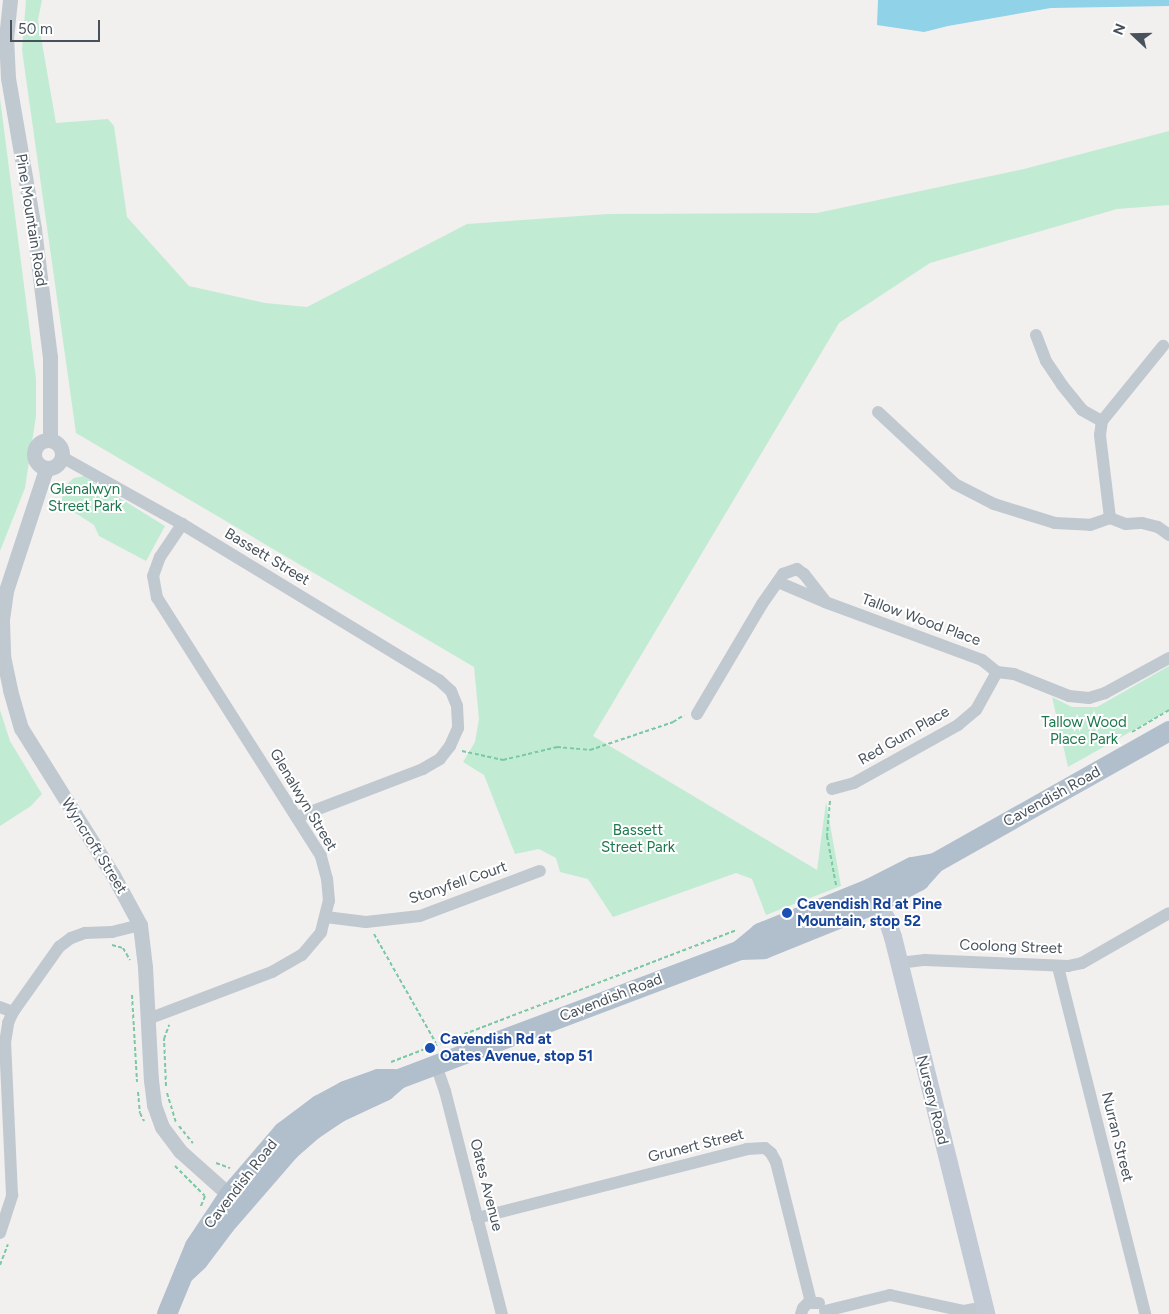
<!DOCTYPE html>
<html>
<head>
<meta charset="utf-8">
<style>
	body { margin:0 }
	#map { position:relative; width:1169px; height:1314px; overflow:hidden; background:#f2efef; font-family:Figtree,sans-serif }
	div>[style] { position:absolute }
	.green>* { inset:0; background:#c1ecd3 }
	.water>* { inset:0; background:#90d2e7 }
	.path>* { height:2px; margin-top:-1px; transform-origin:0; background:repeating-linear-gradient(90deg,#7bc8a5 0 4px,transparent 0 6.5px) }
	.minor>* { height:12px; margin:-6px; padding:0 6px; transform-origin:6px; border-radius:6px; background:#c1c9d0 }
	.tertiary>* { height:15px; margin:-7.5px; padding:0 7.5px; transform-origin:7.5px; border-radius:7.5px; background:#c1c9d0 }
	.tertiary>.ring { margin:-7.5px; padding:0; box-sizing:content-box; background:none; border:15px solid #c1c9d0; border-radius:50% }
	.secondary>* { height:18px; margin:-9px; padding:0 9px; transform-origin:9px; border-radius:9px; background:#c1cad5 }
	.primary>* { height:20px; margin:-10px; padding:0 10px; transform-origin:10px; border-radius:10px; background:#b1becc }
	.dots>* { width:14px; height:14px; translate:-50% -50%; box-sizing:border-box; border:2px solid #fff; border-radius:50% }
	span { translate:-50% -50%; white-space:nowrap; text-align:center; line-height:1.15; -webkit-text-stroke:4px #fff; paint-order:stroke }
	.street-label { font-size:15px; color:#48525c }
	.park-label { font-size:15px; color:#1d794e }
	.transit-label { font-size:15px; color:#164399; font-weight:700 }
	.left { translate:0 -50%; text-align:left }
	.north { position:absolute; left:1109px; top:10px; width:50px; height:50px; -webkit-text-stroke:4px #fff; paint-order:stroke; rotate:291deg; font-size:14px; font-weight:700; line-height:20px; text-align:center; color:#48525c }
	.north::after { content:''; display:block; margin:auto; width:18px; height:22px; background:#48525c; clip-path:polygon(50% 0,100% 100%,50% 72%,0 100%) }
	.scale { position:absolute; left:10px; top:20px; width:90px; height:22px; box-sizing:border-box; border:2px solid #48525c; border-top:0; padding-left:6px; font-size:15px; line-height:18px; white-space:nowrap; color:#48525c; -webkit-text-stroke:4px #fff; paint-order:stroke }
</style>
</head>
<body>
<div id="map">
	<div class="green">
		<div style="clip-path:polygon(26px 0,42px 0,38px 20px,56px 123px,108px 119px,114px 126px,127px 217px,189px 286px,265px 303px,307px 307px,467px 224px,608px 214px,817px 213px,1024px 169px,1169px 131px,1169px 205px,1117px 209px,930px 263px,839px 323px,593px 736px,817px 870px,826px 802px,841px 886px,766px 915px,752px 879px,736px 873px,613px 917px,588px 879px,560px 872px,556px 858px,539px 849px,515px 854px,484px 775px,463px 762px,475px 742px,479px 719px,474px 667px,76px 433px,22px 50px)"></div>
		<div style="clip-path:polygon(0 98px,36px 379px,36px 416px,25px 488px,0 551px)"></div>
		<div style="clip-path:polygon(84px 476px,165px 526px,146px 561px,99px 536px,94px 525px,60px 503px,68px 483px,74px 478px)"></div>
		<div style="clip-path:polygon(1169px 666px,1169px 710px,1068px 767px,1052px 697px,1072px 707px,1097px 707px)"></div>
		<div style="clip-path:polygon(0 710px,10px 741px,42px 794px,31px 806px,0 826px)"></div>
	</div>
	<div class="water">
		<div style="clip-path:polygon(878px 0,1169px 0,1169px 6px,1051px 8px,948px 26px,924px 32px,877px 25px)"></div>
	</div>
	<div class="path">
		<div style="left:1132px;top:732px;width:43px;rotate:-30.7deg"></div>
		<div style="left:462px;top:751px;width:42px;rotate:12.4deg"></div>
		<div style="left:503px;top:760px;width:56px;rotate:-13.5deg"></div>
		<div style="left:557px;top:747px;width:33px;rotate:5deg"></div>
		<div style="left:590px;top:750px;width:88px;rotate:-18.6deg"></div>
		<div style="left:673px;top:722px;width:13px;rotate:-32deg"></div>
		<div style="left:830px;top:801px;width:35px;rotate:95deg"></div>
		<div style="left:827px;top:836px;width:50px;rotate:79.6deg"></div>
		<div style="left:374px;top:934px;width:125px;rotate:60.4deg"></div>
		<div style="left:112px;top:945px;width:11px;rotate:15deg"></div>
		<div style="left:123px;top:948px;width:14px;rotate:60deg"></div>
		<div style="left:132px;top:995px;width:87px;rotate:86.7deg"></div>
		<div style="left:391px;top:1062px;width:370px;rotate:-20.9deg"></div>
		<div style="left:166px;top:1086px;width:47px;rotate:-92.4deg"></div>
		<div style="left:164px;top:1039px;width:15px;rotate:-70deg"></div>
		<div style="left:138px;top:1092px;width:21px;rotate:85deg"></div>
		<div style="left:140px;top:1113px;width:9px;rotate:63deg"></div>
		<div style="left:167px;top:1093px;width:30px;rotate:73deg"></div>
		<div style="left:179px;top:1126px;width:22px;rotate:51deg"></div>
		<div style="left:216px;top:1163px;width:15px;rotate:20deg"></div>
		<div style="left:175px;top:1166px;width:42px;rotate:45deg"></div>
		<div style="left:205px;top:1196px;width:11px;rotate:112deg"></div>
		<div style="left:0;top:1265px;width:22px;rotate:-69deg"></div>
	</div>
	<div class="minor">
		<div style="left:1036px;top:335px;width:28px;rotate:69deg"></div>
		<div style="left:1046px;top:361px;width:29px;rotate:56deg"></div>
		<div style="left:1062px;top:385px;width:32px;rotate:51deg"></div>
		<div style="left:1082px;top:410px;width:23px;rotate:29deg"></div>
		<div style="left:878px;top:412px;width:105px;rotate:43.1deg"></div>
		<div style="left:955px;top:484px;width:44px;rotate:27.1deg"></div>
		<div style="left:994px;top:504px;width:64px;rotate:17.3deg"></div>
		<div style="left:1055px;top:523px;width:35px;rotate:3deg"></div>
		<div style="left:1090px;top:525px;width:21px;rotate:-19deg"></div>
		<div style="left:1110px;top:518px;width:17px;rotate:21deg"></div>
		<div style="left:1126px;top:524px;width:16px;rotate:-4deg"></div>
		<div style="left:1142px;top:523px;width:16px;rotate:14deg"></div>
		<div style="left:1158px;top:527px;width:14px;rotate:36deg"></div>
		<div style="left:62px;top:457px;width:137px;rotate:29.2deg"></div>
		<div style="left:182px;top:524px;width:301px;rotate:31.3deg"></div>
		<div style="left:439px;top:680px;width:16px;rotate:43deg"></div>
		<div style="left:451px;top:691px;width:16px;rotate:68deg"></div>
		<div style="left:457px;top:706px;width:22px;rotate:87deg"></div>
		<div style="left:458px;top:728px;width:20px;rotate:114deg"></div>
		<div style="left:450px;top:746px;width:16px;rotate:128deg"></div>
		<div style="left:440px;top:759px;width:20px;rotate:150deg"></div>
		<div style="left:423px;top:769px;width:135px;rotate:159.1deg"></div>
		<div style="left:1110px;top:518px;width:84px;rotate:-96.9deg"></div>
		<div style="left:1100px;top:435px;width:14px;rotate:-82deg"></div>
		<div style="left:1102px;top:421px;width:97px;rotate:-50.9deg"></div>
		<div style="left:778px;top:582px;width:51px;rotate:23.1deg"></div>
		<div style="left:825px;top:602px;width:167px;rotate:20.3deg"></div>
		<div style="left:982px;top:660px;width:19px;rotate:39deg"></div>
		<div style="left:997px;top:672px;width:17px;rotate:7deg"></div>
		<div style="left:1014px;top:674px;width:59px;rotate:21.8deg"></div>
		<div style="left:1069px;top:696px;width:20px;rotate:6deg"></div>
		<div style="left:1089px;top:698px;width:17px;rotate:-17deg"></div>
		<div style="left:1105px;top:693px;width:73px;rotate:-28.7deg"></div>
		<div style="left:697px;top:714px;width:128px;rotate:-59.4deg"></div>
		<div style="left:762px;top:604px;width:37px;rotate:-55deg"></div>
		<div style="left:783px;top:574px;width:15px;rotate:-20deg"></div>
		<div style="left:797px;top:569px;width:9px;rotate:36deg"></div>
		<div style="left:804px;top:574px;width:33px;rotate:52deg"></div>
		<div style="left:832px;top:789px;width:23px;rotate:-15deg"></div>
		<div style="left:854px;top:783px;width:119px;rotate:-29.1deg"></div>
		<div style="left:958px;top:725px;width:23px;rotate:-40deg"></div>
		<div style="left:976px;top:710px;width:43px;rotate:-61.1deg"></div>
		<div style="left:326px;top:917px;width:40px;rotate:7.1deg"></div>
		<div style="left:366px;top:922px;width:54px;rotate:-6.3deg"></div>
		<div style="left:420px;top:916px;width:128px;rotate:-20.6deg"></div>
		<div style="left:899px;top:963px;width:26px;rotate:-7deg"></div>
		<div style="left:925px;top:960px;width:143px;rotate:2.4deg"></div>
		<div style="left:1068px;top:966px;width:14px;rotate:-12deg"></div>
		<div style="left:1082px;top:963px;width:100px;rotate:-29.9deg"></div>
		<div style="left:1058px;top:967px;width:358px;rotate:75.9deg"></div>
		<div style="left:0;top:1007px;width:14px;rotate:21deg"></div>
		<div style="left:148px;top:1019px;width:133px;rotate:-20.8deg"></div>
		<div style="left:272px;top:972px;width:34px;rotate:-30deg"></div>
		<div style="left:302px;top:955px;width:30px;rotate:-50deg"></div>
		<div style="left:321px;top:932px;width:32px;rotate:-76deg"></div>
		<div style="left:329px;top:901px;width:22px;rotate:-95deg"></div>
		<div style="left:327px;top:879px;width:24px;rotate:-105deg"></div>
		<div style="left:321px;top:856px;width:306px;rotate:-122.4deg"></div>
		<div style="left:157px;top:598px;width:22px;rotate:-100deg"></div>
		<div style="left:153px;top:576px;width:20px;rotate:-70deg"></div>
		<div style="left:160px;top:557px;width:40px;rotate:-56deg"></div>
		<div style="left:436px;top:1065px;width:28px;rotate:71deg"></div>
		<div style="left:445px;top:1091px;width:230px;rotate:75.7deg"></div>
		<div style="left:477px;top:1218px;width:279px;rotate:-14.3deg"></div>
		<div style="left:747px;top:1149px;width:18px;rotate:-3deg"></div>
		<div style="left:765px;top:1148px;width:8px;rotate:40deg"></div>
		<div style="left:771px;top:1153px;width:10px;rotate:61deg"></div>
		<div style="left:776px;top:1162px;width:144px;rotate:76deg"></div>
		<div style="left:0;top:1233px;width:40px;rotate:-72deg"></div>
		<div style="left:12px;top:1195px;width:152px;rotate:-92.6deg"></div>
		<div style="left:5px;top:1043px;width:20px;rotate:-81deg"></div>
		<div style="left:8px;top:1023px;width:12px;rotate:-66deg"></div>
		<div style="left:13px;top:1012px;width:80px;rotate:-54.7deg"></div>
		<div style="left:59px;top:947px;width:15px;rotate:-37deg"></div>
		<div style="left:71px;top:938px;width:15px;rotate:-20deg"></div>
		<div style="left:85px;top:933px;width:27px;rotate:-2deg"></div>
		<div style="left:112px;top:932px;width:29px;rotate:-14deg"></div>
		<div style="left:825px;top:1311px;width:67px;rotate:-13.8deg"></div>
		<div style="left:890px;top:1295px;width:76px;rotate:12.2deg"></div>
		<div style="left:964px;top:1311px;width:20px;rotate:-11deg"></div>
		<div style="left:801px;top:1314px;width:6px;rotate:-72deg"></div>
		<div style="left:803px;top:1308px;width:7px;rotate:-45deg"></div>
		<div style="left:808px;top:1303px;width:11px"></div>
	</div>
	<div class="tertiary">
		<div style="left:10px;top:0;width:36px;rotate:96deg"></div>
		<div style="left:6px;top:36px;width:42px;rotate:87.3deg"></div>
		<div style="left:8px;top:78px;width:153px;rotate:80.2deg"></div>
		<div style="left:34px;top:229px;width:129px;rotate:82.9deg"></div>
		<div style="left:50px;top:357px;width:83px;rotate:90deg"></div>
		<div class="ring" style="left:34px;top:440px;width:13px;height:13px"></div>
		<div style="left:46px;top:469px;width:128px;rotate:108.2deg"></div>
		<div style="left:6px;top:591px;width:30px;rotate:98deg"></div>
		<div style="left:2px;top:621px;width:35px;rotate:88deg"></div>
		<div style="left:3px;top:656px;width:35px;rotate:78deg"></div>
		<div style="left:10px;top:690px;width:40px;rotate:74deg"></div>
		<div style="left:21px;top:728px;width:173px;rotate:58deg"></div>
		<div style="left:113px;top:875px;width:57px;rotate:61.6deg"></div>
		<div style="left:140px;top:925px;width:42px;rotate:83.2deg"></div>
		<div style="left:145px;top:967px;width:113px;rotate:87deg"></div>
		<div style="left:151px;top:1080px;width:25px;rotate:83deg"></div>
		<div style="left:154px;top:1105px;width:23px;rotate:70deg"></div>
		<div style="left:162px;top:1127px;width:30px;rotate:53deg"></div>
		<div style="left:180px;top:1151px;width:76px;rotate:41.8deg"></div>
	</div>
	<div class="secondary">
		<div style="left:871px;top:891px;width:35px;rotate:61deg"></div>
		<div style="left:888px;top:922px;width:16px;rotate:72deg"></div>
		<div style="left:893px;top:937px;width:388px;rotate:76.1deg"></div>
	</div>
	<div class="primary">
		<div style="left:740px;top:950px;width:26px;rotate:-40deg"></div>
		<div style="left:760px;top:933px;width:118px;rotate:-22deg"></div>
		<div style="left:869px;top:889px;width:48px;rotate:-27.1deg"></div>
		<div style="left:912px;top:867px;width:23px;rotate:-10deg"></div>
		<div style="left:184px;top:1274px;width:19px;rotate:-43deg"></div>
		<div style="left:198px;top:1261px;width:45px;rotate:-53.1deg"></div>
		<div style="left:225px;top:1225px;width:99px;rotate:-49.1deg"></div>
		<div style="left:290px;top:1150px;width:30px;rotate:-41deg"></div>
		<div style="left:313px;top:1130px;width:30px;rotate:-34deg"></div>
		<div style="left:338px;top:1113px;width:52px;rotate:-25.1deg"></div>
		<div style="left:385px;top:1091px;width:18px;rotate:-41deg"></div>
		<div style="left:399px;top:1079px;width:365px;rotate:-20.7deg"></div>
		<div style="left:740px;top:950px;width:24px;rotate:-2deg"></div>
		<div style="left:764px;top:949px;width:123px;rotate:-22deg"></div>
		<div style="left:878px;top:903px;width:47px;rotate:-28.2deg"></div>
		<div style="left:919px;top:881px;width:24px;rotate:-48deg"></div>
		<div style="left:935px;top:863px;width:269px;rotate:-29.4deg"></div>
		<div style="left:167px;top:1314px;width:74px;rotate:-67.6deg"></div>
		<div style="left:195px;top:1246px;width:61px;rotate:-56.3deg"></div>
		<div style="left:229px;top:1195px;width:83px;rotate:-49.4deg"></div>
		<div style="left:283px;top:1132px;width:45px;rotate:-36.9deg"></div>
		<div style="left:319px;top:1105px;width:30px;rotate:-28deg"></div>
		<div style="left:345px;top:1091px;width:35px;rotate:-20deg"></div>
		<div style="left:378px;top:1079px;width:16px"></div>
	</div>
	<div class="dots">
		<div style="left:787px;top:913px;background:#1a4fb4"></div>
		<div style="left:430px;top:1048px;background:#1a4fb4"></div>
	</div>
	<div class="street-label">
		<span style="left:31px;top:220px;rotate:81deg">Pine Mountain Road</span>
		<span style="left:267px;top:557px;rotate:31deg">Bassett Street</span>
		<span style="left:921px;top:620px;rotate:20deg">Tallow Wood Place</span>
		<span style="left:904px;top:736px;rotate:-30deg">Red Gum Place</span>
		<span style="left:1052px;top:797px;rotate:-29deg">Cavendish Road</span>
		<span style="left:303px;top:800px;rotate:59deg">Glenalwyn Street</span>
		<span style="left:94px;top:846px;rotate:58deg">Wyncroft Street</span>
		<span style="left:458px;top:883px;rotate:-19deg">Stonyfell Court</span>
		<span style="left:1011px;top:947px;rotate:2deg">Coolong Street</span>
		<span style="left:611px;top:998px;rotate:-21deg">Cavendish Road</span>
		<span style="left:932px;top:1100px;rotate:76deg">Nursery Road</span>
		<span style="left:1117px;top:1137px;rotate:76deg">Nurran Street</span>
		<span style="left:696px;top:1146px;rotate:-14deg">Grunert Street</span>
		<span style="left:241px;top:1184px;rotate:-52deg">Cavendish Road</span>
		<span style="left:486px;top:1185px;rotate:76deg">Oates Avenue</span>
	</div>
	<div class="park-label">
		<span style="left:85px;top:498px">Glenalwyn<br>Street Park</span>
		<span style="left:1084px;top:731px">Tallow Wood<br>Place Park</span>
		<span style="left:638px;top:839px">Bassett<br>Street Park</span>
	</div>
	<div class="transit-label">
		<span class="left" style="left:797px;top:913px">Cavendish Rd at Pine<br>Mountain, stop 52</span>
		<span class="left" style="left:440px;top:1048px">Cavendish Rd at<br>Oates Avenue, stop 51</span>
	</div>
	<div class="north">N</div>
	<div class="scale">50 m</div>
</div>
</body>
</html>
